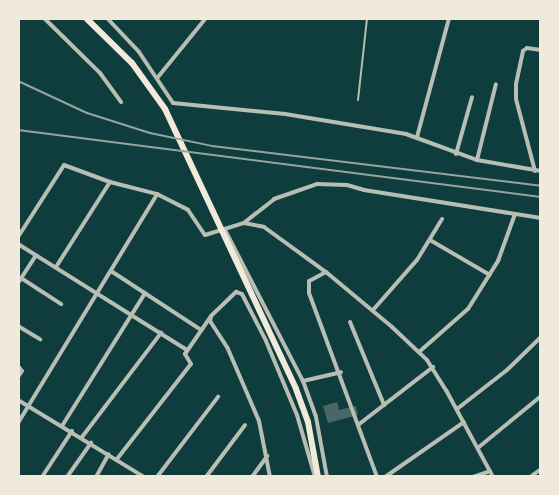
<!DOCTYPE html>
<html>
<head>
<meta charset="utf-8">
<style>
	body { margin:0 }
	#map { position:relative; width:559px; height:495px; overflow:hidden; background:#0f3d3e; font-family:Overpass,sans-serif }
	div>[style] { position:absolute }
	.building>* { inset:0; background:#486865 }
	.service>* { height:2px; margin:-1px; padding:0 1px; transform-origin:1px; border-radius:1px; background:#b8beb3 }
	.minor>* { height:4px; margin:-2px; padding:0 2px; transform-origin:2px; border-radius:2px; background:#b8beb3 }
	.secondary>* { height:6px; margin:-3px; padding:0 3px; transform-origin:3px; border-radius:3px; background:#f1e9da }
	.rail>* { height:2px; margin:-1px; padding:0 1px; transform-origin:1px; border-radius:1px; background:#97a49c }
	span { translate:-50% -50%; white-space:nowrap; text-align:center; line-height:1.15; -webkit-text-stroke:6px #f1e9da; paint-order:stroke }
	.frame { position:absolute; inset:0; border:20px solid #f1e9da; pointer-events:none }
</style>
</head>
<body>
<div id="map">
	<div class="building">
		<div style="clip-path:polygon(337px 402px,339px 410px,356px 406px,358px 415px,328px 423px,323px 406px)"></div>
	</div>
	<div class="service">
		<div style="left:358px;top:100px;width:82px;rotate:-83.7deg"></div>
	</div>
	<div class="minor">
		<div style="left:44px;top:18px;width:78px;rotate:44.5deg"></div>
		<div style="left:100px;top:73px;width:36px;rotate:54deg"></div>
		<div style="left:107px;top:18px;width:47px;rotate:46.7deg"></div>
		<div style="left:139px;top:52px;width:61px;rotate:56.3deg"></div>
		<div style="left:173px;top:103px;width:113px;rotate:5.6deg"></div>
		<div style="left:285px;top:114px;width:123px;rotate:9.4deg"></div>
		<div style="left:406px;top:134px;width:76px;rotate:20.1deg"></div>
		<div style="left:477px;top:160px;width:65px;rotate:9.8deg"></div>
		<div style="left:18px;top:19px;width:1px;rotate:-45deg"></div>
		<div style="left:158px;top:77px;width:76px;rotate:-50.9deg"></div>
		<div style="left:417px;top:137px;width:123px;rotate:-74.9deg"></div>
		<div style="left:456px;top:154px;width:59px;rotate:-74.3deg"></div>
		<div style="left:477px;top:160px;width:78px;rotate:-76deg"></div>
		<div style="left:535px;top:171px;width:74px;rotate:-104.8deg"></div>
		<div style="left:516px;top:99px;width:15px;rotate:-90deg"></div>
		<div style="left:516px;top:84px;width:34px;rotate:-78deg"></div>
		<div style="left:523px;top:51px;width:5px;rotate:-37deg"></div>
		<div style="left:527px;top:48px;width:14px;rotate:8deg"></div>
		<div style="left:245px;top:222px;width:37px;rotate:-38deg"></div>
		<div style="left:274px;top:199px;width:46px;rotate:-19.2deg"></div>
		<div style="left:317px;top:184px;width:30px;rotate:2deg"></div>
		<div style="left:347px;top:185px;width:18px;rotate:16deg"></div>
		<div style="left:364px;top:190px;width:179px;rotate:9deg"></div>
		<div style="left:225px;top:230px;width:170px;rotate:62.7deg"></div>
		<div style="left:303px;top:381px;width:38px;rotate:70deg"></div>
		<div style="left:316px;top:417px;width:61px;rotate:79.6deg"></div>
		<div style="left:18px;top:237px;width:85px;rotate:-57.4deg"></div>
		<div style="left:64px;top:165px;width:49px;rotate:20.3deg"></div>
		<div style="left:110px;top:182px;width:49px;rotate:14.3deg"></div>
		<div style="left:157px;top:194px;width:35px;rotate:27deg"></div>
		<div style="left:188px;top:210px;width:30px;rotate:56deg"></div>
		<div style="left:205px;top:235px;width:41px;rotate:-17.1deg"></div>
		<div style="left:244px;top:223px;width:20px;rotate:11deg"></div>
		<div style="left:264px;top:227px;width:77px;rotate:36deg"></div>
		<div style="left:326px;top:272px;width:86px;rotate:39.8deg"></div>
		<div style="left:392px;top:327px;width:48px;rotate:43.3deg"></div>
		<div style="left:427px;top:360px;width:36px;rotate:58deg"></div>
		<div style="left:446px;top:390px;width:99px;rotate:61.6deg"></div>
		<div style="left:430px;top:240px;width:69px;rotate:30.3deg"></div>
		<div style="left:18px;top:244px;width:199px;rotate:32.1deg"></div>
		<div style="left:56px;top:267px;width:101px;rotate:-57.6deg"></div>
		<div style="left:111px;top:271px;width:108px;rotate:33.2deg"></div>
		<div style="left:326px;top:272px;width:19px;rotate:152deg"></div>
		<div style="left:309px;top:281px;width:12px;rotate:90deg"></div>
		<div style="left:309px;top:293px;width:196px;rotate:69.7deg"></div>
		<div style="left:21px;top:278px;width:48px;rotate:33deg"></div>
		<div style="left:18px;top:283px;width:33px;rotate:-57deg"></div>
		<div style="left:373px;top:310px;width:67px;rotate:-48.7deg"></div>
		<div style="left:417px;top:260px;width:48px;rotate:-58.6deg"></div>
		<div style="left:211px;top:317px;width:4px;rotate:104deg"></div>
		<div style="left:210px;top:321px;width:33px;rotate:57deg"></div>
		<div style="left:228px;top:349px;width:78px;rotate:66.7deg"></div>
		<div style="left:259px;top:421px;width:57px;rotate:78.9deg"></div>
		<div style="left:350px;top:322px;width:90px;rotate:67.7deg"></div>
		<div style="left:18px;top:326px;width:26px;rotate:31deg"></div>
		<div style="left:419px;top:352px;width:65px;rotate:-41.3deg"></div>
		<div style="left:468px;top:309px;width:57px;rotate:-58deg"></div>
		<div style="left:498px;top:261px;width:50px;rotate:-70.1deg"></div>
		<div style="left:18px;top:366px;width:6px;rotate:51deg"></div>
		<div style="left:22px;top:371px;width:7px;rotate:124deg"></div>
		<div style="left:303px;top:381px;width:39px;rotate:-13deg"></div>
		<div style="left:18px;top:400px;width:148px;rotate:31.4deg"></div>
		<div style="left:457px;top:409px;width:63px;rotate:-38deg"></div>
		<div style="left:507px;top:370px;width:47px;rotate:-44.1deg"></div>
		<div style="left:18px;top:423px;width:268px;rotate:-58.7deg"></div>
		<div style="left:358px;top:425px;width:95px;rotate:-37.7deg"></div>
		<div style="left:62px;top:426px;width:157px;rotate:-58deg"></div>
		<div style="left:82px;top:437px;width:131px;rotate:-52.8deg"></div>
		<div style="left:479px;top:447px;width:80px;rotate:-39.4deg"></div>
		<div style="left:117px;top:459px;width:120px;rotate:-52.1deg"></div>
		<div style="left:191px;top:364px;width:12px;rotate:-121deg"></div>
		<div style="left:185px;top:354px;width:46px;rotate:-55.6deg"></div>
		<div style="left:211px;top:316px;width:35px;rotate:-44deg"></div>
		<div style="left:236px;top:292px;width:6px;rotate:18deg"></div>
		<div style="left:242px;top:294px;width:53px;rotate:62.9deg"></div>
		<div style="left:266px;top:341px;width:80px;rotate:67.3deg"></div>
		<div style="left:297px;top:415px;width:65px;rotate:73.8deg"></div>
		<div style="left:42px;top:477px;width:55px;rotate:-56.9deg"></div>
		<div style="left:67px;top:477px;width:42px;rotate:-54.8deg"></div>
		<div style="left:96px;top:477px;width:26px;rotate:-61deg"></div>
		<div style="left:157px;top:477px;width:101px;rotate:-52.7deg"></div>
		<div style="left:206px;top:477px;width:65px;rotate:-53.1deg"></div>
		<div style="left:252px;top:477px;width:26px;rotate:-54deg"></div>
		<div style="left:385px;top:477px;width:96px;rotate:-34.8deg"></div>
		<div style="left:473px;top:477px;width:18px;rotate:-19deg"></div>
		<div style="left:530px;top:477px;width:14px;rotate:-36deg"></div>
	</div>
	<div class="secondary">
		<div style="left:86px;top:18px;width:64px;rotate:44.4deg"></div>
		<div style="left:132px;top:63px;width:57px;rotate:54.3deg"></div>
		<div style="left:165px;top:109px;width:309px;rotate:64.9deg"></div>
		<div style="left:296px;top:389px;width:35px;rotate:70deg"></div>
		<div style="left:308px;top:422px;width:56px;rotate:79.7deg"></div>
	</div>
	<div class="rail">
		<div style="left:18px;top:81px;width:76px;rotate:24.9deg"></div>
		<div style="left:87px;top:113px;width:66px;rotate:17.6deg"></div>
		<div style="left:150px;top:133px;width:63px;rotate:11.8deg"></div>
		<div style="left:212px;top:146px;width:331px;rotate:6.9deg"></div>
		<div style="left:18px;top:130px;width:527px;rotate:7.3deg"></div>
	</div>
	<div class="frame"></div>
</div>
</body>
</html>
